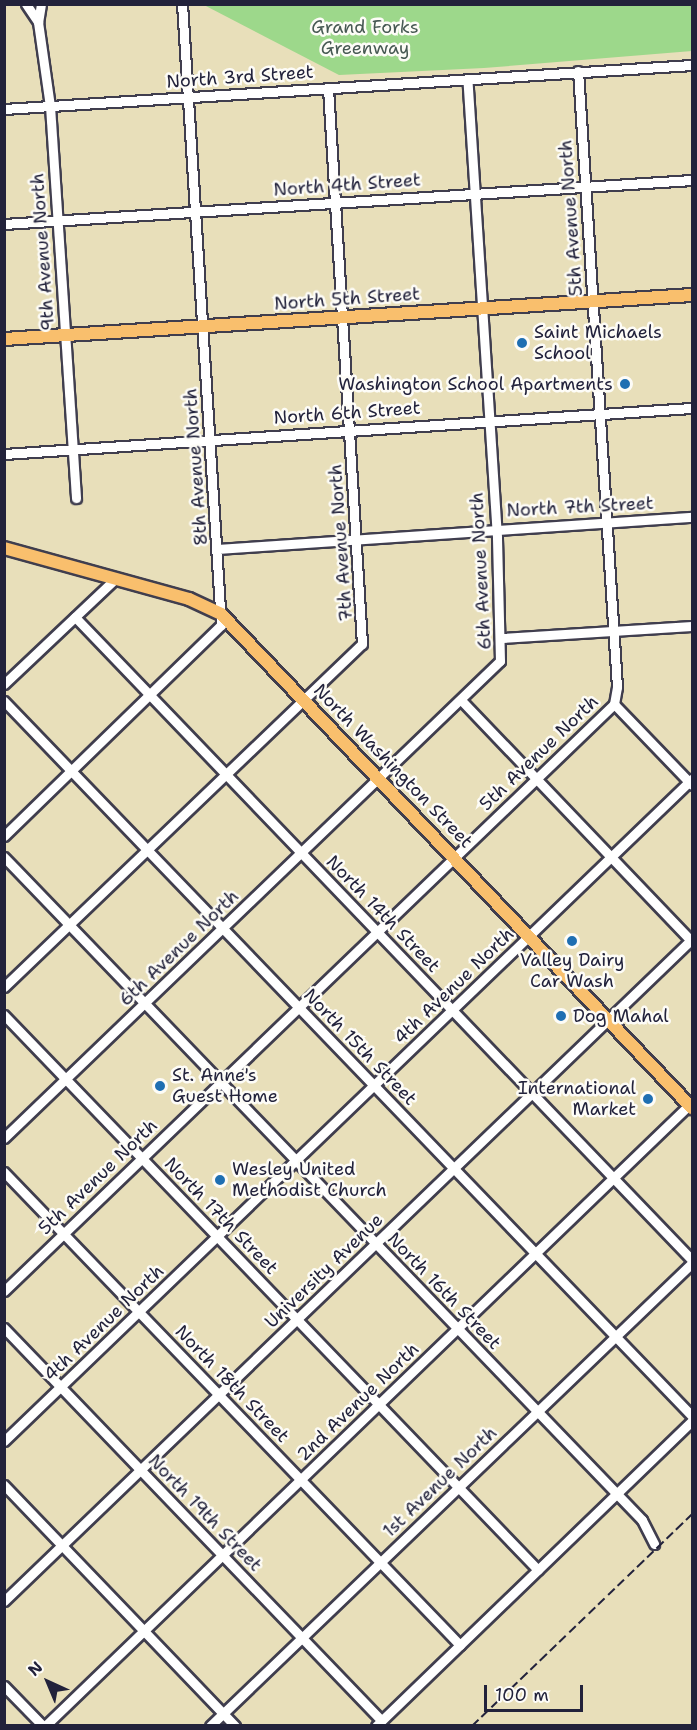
<!DOCTYPE html>
<html>
<head>
<meta charset="utf-8">
<style>
	body { margin:0 }
	#map { position:relative; width:697px; height:1730px; overflow:hidden; background:#e8dfba; font-family:"Shantell Sans",sans-serif }
	div>[style] { position:absolute }
	.green>* { inset:0; background:#9dd88b }
	.roads { filter:drop-shadow(2px 0 #403e4e) drop-shadow(-2px 0 #403e4e) drop-shadow(0 2px #403e4e) drop-shadow(0 -2px #403e4e) }
	.minor>* { height:9px; margin:-4.5px; padding:0 4.5px; transform-origin:4.5px; border-radius:4.5px; background:#fff }
	.major>* { height:12px; margin:-6px; padding:0 6px; transform-origin:6px; border-radius:6px; background:#f9bf6d }
	.rail>* { height:2px; margin-top:-1px; transform-origin:0; background:repeating-linear-gradient(90deg,#22223b 0 9px,transparent 0 13.5px) }
	.dots>* { width:16px; height:16px; translate:-50% -50%; box-sizing:border-box; border:3px solid #fdfcf7; border-radius:50% }
	span { translate:-50% -50%; white-space:nowrap; text-align:center; line-height:1.15; -webkit-text-stroke:5px #fdfcf7; paint-order:stroke }
	.park-label { font-size:18px; color:#475953 }
	.street-label { font-size:18px; color:#22223b }
	.poi-label { font-size:18px; color:#22223b }
	.left { translate:0 -50%; text-align:left }
	.right { translate:-100% -50%; text-align:right }
	.frame { position:absolute; inset:0; border:6px solid #22223b; pointer-events:none }
	.north { position:absolute; left:18px; top:1652px; width:60px; height:60px; -webkit-text-stroke:4px #fdfcf7; paint-order:stroke; rotate:316deg; font-size:16px; font-weight:700; line-height:24px; text-align:center; color:#22223b }
	.north::after { content:''; display:block; margin:auto; width:21px; height:27px; background:#22223b; clip-path:polygon(50% 0,100% 100%,50% 72%,0 100%) }
	.scale { position:absolute; left:484px; top:1685px; width:99px; height:27px; box-sizing:border-box; border:3px solid #22223b; border-top:0; padding-left:8px; font-size:18px; line-height:21px; white-space:nowrap; color:#22223b; -webkit-text-stroke:4px #fdfcf7; paint-order:stroke }
</style>
</head>
<body>
<div id="map">
	<div class="green">
		<div style="clip-path:polygon(204px 5px,692px 5px,692px 51px,484px 68px,339px 75px)"></div>
	</div>
	<div class="roads">
		<div class="minor">
			<div style="left:26px;top:4px;width:22px;rotate:56deg"></div>
			<div style="left:41px;top:4px;width:18px;rotate:99deg"></div>
			<div style="left:38px;top:22px;width:85px;rotate:81.9deg"></div>
			<div style="left:50px;top:106px;width:393px;rotate:86.2deg"></div>
			<div style="left:4px;top:109px;width:689px;rotate:-3.66deg"></div>
			<div style="left:4px;top:224px;width:689px;rotate:-3.66deg"></div>
			<div style="left:4px;top:454px;width:690px;rotate:-3.83deg"></div>
			<div style="left:218px;top:549px;width:475px;rotate:-3.9deg"></div>
			<div style="left:75px;top:617px;width:891px;rotate:46.18deg"></div>
			<div style="left:502px;top:638px;width:190px;rotate:-3.6deg"></div>
			<div style="left:4px;top:684px;width:151px;rotate:-43.4deg"></div>
			<div style="left:461px;top:700px;width:335px;rotate:46.3deg"></div>
			<div style="left:4px;top:701px;width:992px;rotate:46.1deg"></div>
			<div style="left:614px;top:704px;width:112px;rotate:46.1deg"></div>
			<div style="left:4px;top:836px;width:303px;rotate:-44.2deg"></div>
			<div style="left:221px;top:625px;width:622px;rotate:-93.59deg"></div>
			<div style="left:4px;top:857px;width:920px;rotate:46.1deg"></div>
			<div style="left:642px;top:1520px;width:27px;rotate:63deg"></div>
			<div style="left:4px;top:987px;width:496px;rotate:-43.8deg"></div>
			<div style="left:362px;top:644px;width:557px;rotate:-93.5deg"></div>
			<div style="left:4px;top:1015px;width:770px;rotate:46.1deg"></div>
			<div style="left:4px;top:1138px;width:688px;rotate:-43.88deg"></div>
			<div style="left:500px;top:661px;width:124px;rotate:-91.4deg"></div>
			<div style="left:497px;top:537px;width:459px;rotate:-93.7deg"></div>
			<div style="left:4px;top:1172px;width:657px;rotate:46.05deg"></div>
			<div style="left:4px;top:1291px;width:847px;rotate:-43.9deg"></div>
			<div style="left:614px;top:704px;width:17px;rotate:-80deg"></div>
			<div style="left:617px;top:687px;width:617px;rotate:-93.62deg"></div>
			<div style="left:4px;top:1328px;width:544px;rotate:46.12deg"></div>
			<div style="left:4px;top:1441px;width:955px;rotate:-43.9deg"></div>
			<div style="left:4px;top:1485px;width:334px;rotate:46.2deg"></div>
			<div style="left:4px;top:1601px;width:955px;rotate:-43.9deg"></div>
			<div style="left:4px;top:1686px;width:56px;rotate:45.7deg"></div>
			<div style="left:45px;top:1726px;width:899px;rotate:-43.96deg"></div>
			<div style="left:210px;top:1726px;width:668px;rotate:-43.85deg"></div>
			<div style="left:376px;top:1726px;width:439px;rotate:-44deg"></div>
		</div>
		<div class="major">
			<div style="left:4px;top:339px;width:689px;rotate:-3.66deg"></div>
			<div style="left:4px;top:548px;width:192px;rotate:15.4deg"></div>
			<div style="left:189px;top:599px;width:35px;rotate:25deg"></div>
			<div style="left:221px;top:614px;width:683px;rotate:46.37deg"></div>
		</div>
	</div>
	<div class="rail">
		<div style="left:472px;top:1726px;width:306px;rotate:-43.9deg"></div>
	</div>
	<div class="dots">
		<div style="left:522px;top:343px;background:#1f6fb2"></div>
		<div style="left:625px;top:384px;background:#1f6fb2"></div>
		<div style="left:572px;top:941px;background:#1f6fb2"></div>
		<div style="left:561px;top:1016px;background:#1f6fb2"></div>
		<div style="left:160px;top:1086px;background:#1f6fb2"></div>
		<div style="left:648px;top:1099px;background:#1f6fb2"></div>
		<div style="left:220px;top:1180px;background:#1f6fb2"></div>
	</div>
	<div class="park-label">
		<span style="left:365px;top:38px">Grand Forks<br>Greenway</span>
	</div>
	<div class="street-label">
		<span style="left:240px;top:77px;rotate:-4deg">North 3rd Street</span>
		<span style="left:347px;top:185px;rotate:-4deg">North 4th Street</span>
		<span style="left:571px;top:218px;rotate:-94deg">5th Avenue North</span>
		<span style="left:43px;top:252px;rotate:-94deg">9th Avenue North</span>
		<span style="left:347px;top:299px;rotate:-4deg">North 5th Street</span>
		<span style="left:347px;top:413px;rotate:-4deg">North 6th Street</span>
		<span style="left:196px;top:467px;rotate:-94deg">8th Avenue North</span>
		<span style="left:580px;top:507px;rotate:-3deg">North 7th Street</span>
		<span style="left:341px;top:543px;rotate:-94deg">7th Avenue North</span>
		<span style="left:481px;top:571px;rotate:-93deg">6th Avenue North</span>
		<span style="left:539px;top:753px;rotate:-44deg">5th Avenue North</span>
		<span style="left:393px;top:766px;rotate:46deg">North Washington Street</span>
		<span style="left:383px;top:914px;rotate:46deg">North 14th Street</span>
		<span style="left:179px;top:948px;rotate:-44deg">6th Avenue North</span>
		<span style="left:454px;top:986px;rotate:-44deg">4th Avenue North</span>
		<span style="left:360px;top:1047px;rotate:46deg">North 15th Street</span>
		<span style="left:98px;top:1177px;rotate:-44deg">5th Avenue North</span>
		<span style="left:221px;top:1216px;rotate:46deg">North 17th Street</span>
		<span style="left:324px;top:1271px;rotate:-44deg">University Avenue</span>
		<span style="left:444px;top:1291px;rotate:46deg">North 16th Street</span>
		<span style="left:104px;top:1323px;rotate:-44deg">4th Avenue North</span>
		<span style="left:232px;top:1384px;rotate:46deg">North 18th Street</span>
		<span style="left:358px;top:1402px;rotate:-44deg">2nd Avenue North</span>
		<span style="left:440px;top:1482px;rotate:-44deg">1st Avenue North</span>
		<span style="left:205px;top:1513px;rotate:46deg">North 19th Street</span>
	</div>
	<div class="poi-label">
		<span class="left" style="left:534px;top:343px">Saint Michaels<br>School</span>
		<span class="right" style="left:613px;top:384px">Washington School Apartments</span>
		<span style="left:572px;top:971px">Valley Dairy<br>Car Wash</span>
		<span class="left" style="left:573px;top:1016px">Dog Mahal</span>
		<span class="left" style="left:172px;top:1086px">St. Anne's<br>Guest Home</span>
		<span class="right" style="left:636px;top:1099px">International<br>Market</span>
		<span class="left" style="left:232px;top:1180px">Wesley United<br>Methodist Church</span>
	</div>
	<div class="frame"></div>
	<div class="north">N</div>
	<div class="scale">100 m</div>
</div>
</body>
</html>
